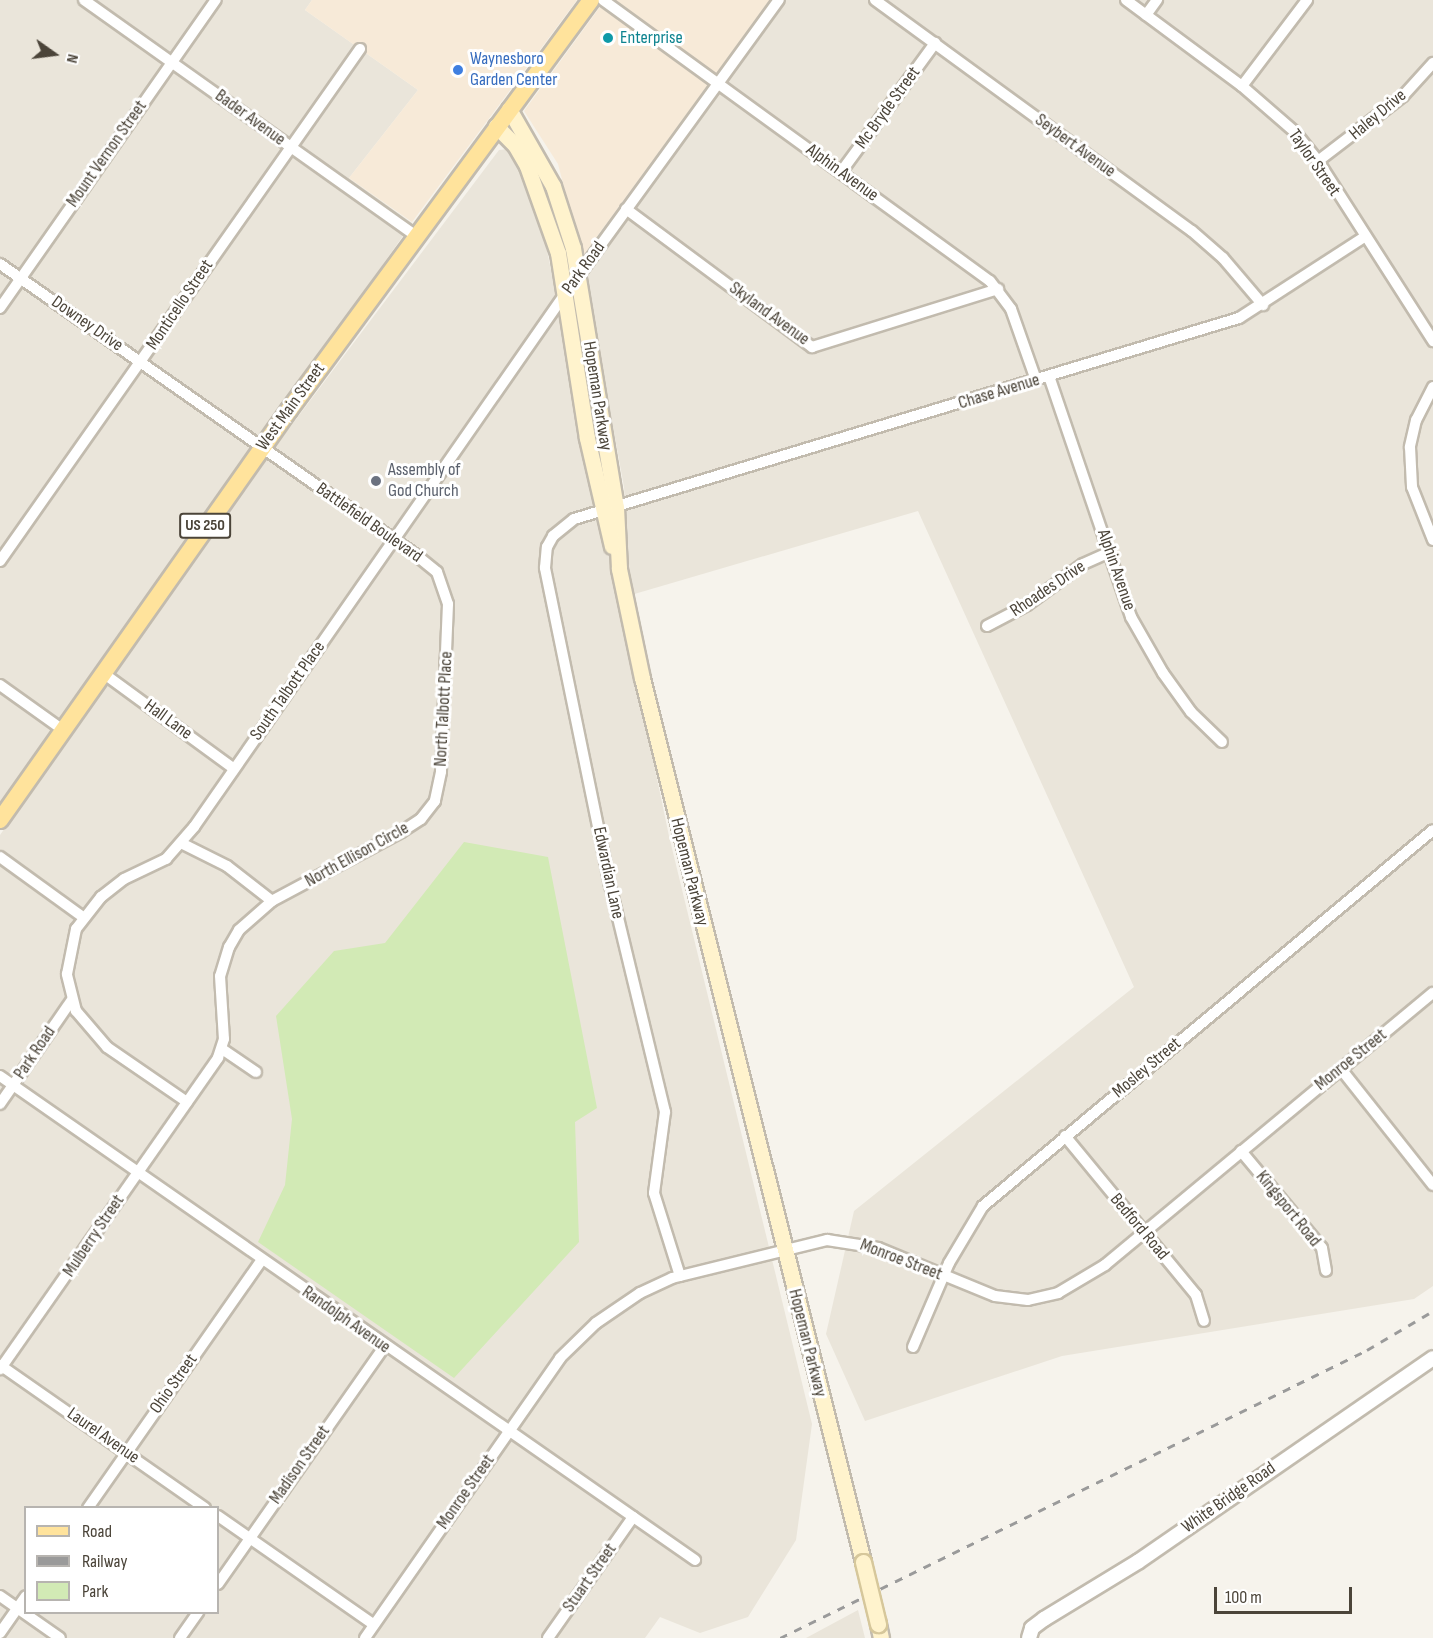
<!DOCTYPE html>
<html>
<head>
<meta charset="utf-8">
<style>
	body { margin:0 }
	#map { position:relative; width:1433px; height:1638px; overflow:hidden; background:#f6f3ec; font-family:"Sofia Sans Condensed",sans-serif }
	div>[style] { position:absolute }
	.residential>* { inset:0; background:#eae5da }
	.commercial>* { inset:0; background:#f7ead8 }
	.green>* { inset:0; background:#d2eab5 }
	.roads { filter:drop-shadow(2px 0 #c2bbae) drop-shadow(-2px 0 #c2bbae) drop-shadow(0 2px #c2bbae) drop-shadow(0 -2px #c2bbae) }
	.minor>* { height:10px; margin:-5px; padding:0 5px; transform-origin:5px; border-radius:5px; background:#fff }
	.tertiary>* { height:14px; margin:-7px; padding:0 7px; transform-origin:7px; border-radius:7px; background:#fff }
	.secondary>* { height:15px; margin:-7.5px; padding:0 7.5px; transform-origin:7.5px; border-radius:7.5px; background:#fff3cd }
	.primary>* { height:16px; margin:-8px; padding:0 8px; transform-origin:8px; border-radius:8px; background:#ffe39c }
	.rail>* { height:3px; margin-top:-1.5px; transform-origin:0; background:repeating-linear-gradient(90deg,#9a9a9a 0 8px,transparent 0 16px) }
	.bridges { filter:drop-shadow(2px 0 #d6c79b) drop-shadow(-2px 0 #d6c79b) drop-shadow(0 2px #d6c79b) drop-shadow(0 -2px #d6c79b) }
	.secondary-bridge>* { height:15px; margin:-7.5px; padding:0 7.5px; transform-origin:7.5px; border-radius:7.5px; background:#fff3cd }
	.dots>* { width:16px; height:16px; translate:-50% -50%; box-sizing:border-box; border:3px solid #fff; border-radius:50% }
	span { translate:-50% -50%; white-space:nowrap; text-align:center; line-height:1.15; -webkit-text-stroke:6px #fff; paint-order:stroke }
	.shield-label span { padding:2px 4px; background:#fff; border:2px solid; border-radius:4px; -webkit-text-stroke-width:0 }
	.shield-label { font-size:16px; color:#4b4439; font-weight:700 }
	.culture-label { font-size:18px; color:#0d838f }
	.left { translate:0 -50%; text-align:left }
	.shop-label { font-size:18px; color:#366cbe }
	.street-label { font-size:18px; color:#4b4439 }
	.worship-label { font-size:18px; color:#5b616d }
	.legend { position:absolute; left:24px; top:1506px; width:195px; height:108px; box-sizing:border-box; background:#fff; border:2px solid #b7b4b0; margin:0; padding:8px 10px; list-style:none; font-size:18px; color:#4b4439 }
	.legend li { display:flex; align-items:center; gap:12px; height:30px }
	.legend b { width:30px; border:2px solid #b7b4b0 }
	.north { position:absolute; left:24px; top:24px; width:60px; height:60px; -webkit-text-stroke:4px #fff; paint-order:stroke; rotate:104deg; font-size:16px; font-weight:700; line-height:24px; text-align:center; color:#4b4439 }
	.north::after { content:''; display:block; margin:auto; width:21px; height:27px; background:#4b4439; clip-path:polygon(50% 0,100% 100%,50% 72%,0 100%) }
	.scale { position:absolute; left:1214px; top:1587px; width:138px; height:27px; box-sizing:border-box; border:3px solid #4b4439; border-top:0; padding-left:8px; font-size:18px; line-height:21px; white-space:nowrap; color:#4b4439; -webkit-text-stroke:4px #fff; paint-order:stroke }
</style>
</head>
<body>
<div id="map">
	<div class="residential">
		<div style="clip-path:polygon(0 0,312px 0,305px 10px,418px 90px,349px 178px,412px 223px,0 809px)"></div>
		<div style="clip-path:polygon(770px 0,1433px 0,1433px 1286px,1414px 1299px,1062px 1356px,865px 1421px,826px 1334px,854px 1211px,1134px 987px,918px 511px,631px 595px,624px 487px,582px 257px)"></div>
		<div style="clip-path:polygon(evenodd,509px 149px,514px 152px,541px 222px,669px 836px,812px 1424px,796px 1540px,748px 1617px,700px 1633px,660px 1617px,645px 1638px,0 1638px,0 835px,236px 499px,499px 150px,509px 149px,26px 1508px,218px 1508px,218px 1612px,26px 1612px,26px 1508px)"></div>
		<div style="clip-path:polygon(858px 1610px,865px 1638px,806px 1638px)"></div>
	</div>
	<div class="commercial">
		<div style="clip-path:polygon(312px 0,577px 0,412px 222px,349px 178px,418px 90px,305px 10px)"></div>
		<div style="clip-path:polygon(605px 0,770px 0,582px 257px,558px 164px,524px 111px)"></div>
	</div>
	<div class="green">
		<div style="clip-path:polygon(464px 842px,548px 857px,597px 1108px,575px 1122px,579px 1242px,454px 1378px,258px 1242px,285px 1185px,292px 1119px,276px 1016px,334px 951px,385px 943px)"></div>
	</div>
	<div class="roads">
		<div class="minor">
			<div style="left:84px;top:0;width:407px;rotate:35.4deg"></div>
			<div style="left:603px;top:0;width:478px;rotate:36deg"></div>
			<div style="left:990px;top:281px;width:35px;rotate:53deg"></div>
			<div style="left:1011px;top:309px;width:75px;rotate:70.6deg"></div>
			<div style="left:875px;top:0;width:392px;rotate:36.1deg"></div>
			<div style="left:1192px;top:231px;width:41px;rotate:41.1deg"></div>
			<div style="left:1223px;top:258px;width:62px;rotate:49.6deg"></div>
			<div style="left:1126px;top:0;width:144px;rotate:36.6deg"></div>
			<div style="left:1242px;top:86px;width:69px;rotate:40.9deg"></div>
			<div style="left:1294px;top:131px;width:38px;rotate:51deg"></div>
			<div style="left:1318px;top:161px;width:214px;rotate:57.4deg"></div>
			<div style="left:1146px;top:15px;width:19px;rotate:-54deg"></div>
			<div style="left:1242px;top:86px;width:108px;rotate:-52.9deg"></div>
			<div style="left:1318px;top:161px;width:107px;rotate:-37.4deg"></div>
			<div style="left:1403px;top:96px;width:45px;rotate:-47.7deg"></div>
			<div style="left:841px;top:172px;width:160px;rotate:-53.9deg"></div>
			<div style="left:626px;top:209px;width:232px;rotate:36.6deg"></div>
			<div style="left:812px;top:347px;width:195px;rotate:-17.3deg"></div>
			<div style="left:0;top:264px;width:508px;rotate:34.97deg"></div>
			<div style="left:416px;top:555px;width:27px;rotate:39deg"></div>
			<div style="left:437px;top:572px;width:34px;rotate:71deg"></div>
			<div style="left:448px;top:604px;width:168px;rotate:92.4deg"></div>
			<div style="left:441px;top:772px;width:30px;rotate:102deg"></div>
			<div style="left:435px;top:801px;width:23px;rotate:128deg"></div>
			<div style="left:421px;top:819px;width:24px;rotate:147deg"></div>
			<div style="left:401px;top:832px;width:146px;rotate:151.9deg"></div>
			<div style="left:272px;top:901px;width:44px;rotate:138.7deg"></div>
			<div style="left:239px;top:930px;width:20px;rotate:120deg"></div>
			<div style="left:229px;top:947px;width:30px;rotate:107deg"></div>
			<div style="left:220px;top:976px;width:63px;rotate:86.4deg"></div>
			<div style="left:224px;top:1039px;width:20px;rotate:108deg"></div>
			<div style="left:218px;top:1058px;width:380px;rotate:125deg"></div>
			<div style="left:576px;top:279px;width:345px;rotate:-54deg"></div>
			<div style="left:0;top:308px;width:376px;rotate:-55deg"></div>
			<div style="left:1049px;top:376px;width:255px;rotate:71.2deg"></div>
			<div style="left:1131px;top:617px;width:64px;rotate:60.3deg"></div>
			<div style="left:1163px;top:673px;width:48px;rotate:54.3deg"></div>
			<div style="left:1191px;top:712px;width:43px;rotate:44.1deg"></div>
			<div style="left:1433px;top:387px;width:37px;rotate:117deg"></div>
			<div style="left:1416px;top:420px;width:28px;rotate:103deg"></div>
			<div style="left:1410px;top:447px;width:40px;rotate:87.1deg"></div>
			<div style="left:1412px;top:487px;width:57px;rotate:68.4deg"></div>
			<div style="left:0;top:561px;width:626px;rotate:-54.89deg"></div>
			<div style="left:987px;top:626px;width:45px;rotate:-27.7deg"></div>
			<div style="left:1027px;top:605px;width:69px;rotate:-36.2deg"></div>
			<div style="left:1083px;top:564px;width:27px;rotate:-24deg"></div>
			<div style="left:103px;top:673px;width:161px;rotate:36.2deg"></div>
			<div style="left:0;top:685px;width:77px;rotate:35.5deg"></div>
			<div style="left:181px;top:843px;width:51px;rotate:26.6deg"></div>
			<div style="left:227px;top:866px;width:57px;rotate:37.9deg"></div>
			<div style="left:0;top:857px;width:102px;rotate:35.9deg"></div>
			<div style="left:222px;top:1049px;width:41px;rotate:34.1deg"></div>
			<div style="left:1341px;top:1069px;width:148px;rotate:51.6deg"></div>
			<div style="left:0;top:1076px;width:847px;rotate:34.85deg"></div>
			<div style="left:187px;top:1102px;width:97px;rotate:-145.5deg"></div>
			<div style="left:107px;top:1047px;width:48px;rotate:-130.7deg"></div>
			<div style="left:76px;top:1011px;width:38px;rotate:-104deg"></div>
			<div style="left:67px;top:974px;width:46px;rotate:-78.7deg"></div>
			<div style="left:76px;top:929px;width:41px;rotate:-52deg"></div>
			<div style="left:101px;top:897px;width:29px;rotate:-38deg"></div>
			<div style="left:124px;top:879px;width:47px;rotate:-25.5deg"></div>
			<div style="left:166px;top:859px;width:43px;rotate:-48.8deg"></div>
			<div style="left:194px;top:827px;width:653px;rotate:-55.17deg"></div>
			<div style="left:0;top:1104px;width:125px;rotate:-55.4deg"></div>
			<div style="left:1065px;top:1136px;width:206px;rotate:50.5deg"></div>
			<div style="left:1196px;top:1295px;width:27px;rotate:73deg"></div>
			<div style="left:1241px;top:1151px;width:126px;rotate:50.1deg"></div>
			<div style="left:1322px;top:1248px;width:23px;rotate:80deg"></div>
			<div style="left:680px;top:1276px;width:87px;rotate:-107.4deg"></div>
			<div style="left:654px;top:1193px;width:82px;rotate:-82.3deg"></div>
			<div style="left:665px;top:1112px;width:234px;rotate:-103.6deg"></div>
			<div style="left:610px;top:885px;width:324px;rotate:-101.6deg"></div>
			<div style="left:545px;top:568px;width:21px;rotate:-85deg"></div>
			<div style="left:547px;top:547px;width:13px;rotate:-61deg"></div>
			<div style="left:553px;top:536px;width:27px;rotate:-39deg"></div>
			<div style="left:574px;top:519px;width:695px;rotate:-16.82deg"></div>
			<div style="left:1239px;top:318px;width:149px;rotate:-32.9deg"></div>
			<div style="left:913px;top:1347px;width:91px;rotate:-66.8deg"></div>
			<div style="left:949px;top:1263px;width:66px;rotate:-59.2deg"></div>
			<div style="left:983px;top:1206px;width:586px;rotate:-39.88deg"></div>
			<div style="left:0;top:1365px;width:250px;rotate:34.9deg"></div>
			<div style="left:88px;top:1508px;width:302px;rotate:-55deg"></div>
			<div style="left:218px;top:1516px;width:190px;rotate:34.9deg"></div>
			<div style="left:218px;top:1584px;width:289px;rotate:-55deg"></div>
			<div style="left:0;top:1596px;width:73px;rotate:35deg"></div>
			<div style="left:0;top:1633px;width:45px;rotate:-54.9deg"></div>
			<div style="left:180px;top:1638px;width:32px;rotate:-55deg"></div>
			<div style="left:365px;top:1638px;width:341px;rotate:-55.1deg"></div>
			<div style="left:560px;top:1358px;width:50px;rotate:-44.2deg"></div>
			<div style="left:596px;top:1323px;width:53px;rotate:-34.3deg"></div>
			<div style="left:640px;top:1293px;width:35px;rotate:-25deg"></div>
			<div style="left:672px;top:1278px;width:160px;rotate:-13.8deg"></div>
			<div style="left:827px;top:1240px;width:52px;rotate:8.9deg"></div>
			<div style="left:878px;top:1248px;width:126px;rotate:22.3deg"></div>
			<div style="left:995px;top:1296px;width:33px;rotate:7deg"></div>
			<div style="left:1028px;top:1300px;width:31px;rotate:-13deg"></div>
			<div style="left:1058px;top:1293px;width:55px;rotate:-30.8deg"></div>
			<div style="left:1105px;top:1265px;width:426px;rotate:-39.7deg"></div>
			<div style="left:548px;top:1638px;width:148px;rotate:-54.9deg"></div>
		</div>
		<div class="tertiary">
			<div style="left:1029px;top:1638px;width:10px;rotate:-73deg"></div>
			<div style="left:1032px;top:1628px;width:15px;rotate:-37deg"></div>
			<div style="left:1044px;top:1619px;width:111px;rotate:-31.4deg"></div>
			<div style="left:1139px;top:1561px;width:357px;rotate:-34.6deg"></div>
		</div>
		<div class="secondary">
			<div style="left:509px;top:109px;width:89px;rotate:60.3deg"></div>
			<div style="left:553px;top:186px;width:65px;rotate:72.1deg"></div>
			<div style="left:573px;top:248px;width:263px;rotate:80.6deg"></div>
			<div style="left:616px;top:507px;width:62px;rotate:87.2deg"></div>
			<div style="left:619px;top:569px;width:111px;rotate:78.1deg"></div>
			<div style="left:642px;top:678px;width:911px;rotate:75.96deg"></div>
			<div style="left:496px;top:126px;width:27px;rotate:45deg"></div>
			<div style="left:515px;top:145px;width:24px;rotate:60deg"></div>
			<div style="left:527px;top:166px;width:92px;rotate:70.4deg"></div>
			<div style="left:558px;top:253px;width:187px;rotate:81.1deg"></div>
			<div style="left:587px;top:438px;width:111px;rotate:77deg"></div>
			<div style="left:878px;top:1624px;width:14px;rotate:78deg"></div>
		</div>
		<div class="primary">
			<div style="left:0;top:820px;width:502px;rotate:-54.82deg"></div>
			<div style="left:289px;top:410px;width:509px;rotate:-53.63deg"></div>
		</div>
	</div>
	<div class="rail">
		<div style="left:780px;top:1638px;width:654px;rotate:-26.13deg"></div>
		<div style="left:1367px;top:1350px;width:77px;rotate:-30.6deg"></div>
	</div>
	<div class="bridges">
		<div class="secondary-bridge">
			<div style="left:863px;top:1562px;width:64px;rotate:76.4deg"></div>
		</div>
	</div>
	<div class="dots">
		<div style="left:608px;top:38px;background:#0f9aa8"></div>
		<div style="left:458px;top:70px;background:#3f7fe0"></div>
		<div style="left:376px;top:481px;background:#6b7280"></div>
	</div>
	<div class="shield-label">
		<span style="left:205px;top:526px">US 250</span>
	</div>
	<div class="culture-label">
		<span class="left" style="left:620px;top:38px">Enterprise</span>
	</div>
	<div class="shop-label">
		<span class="left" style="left:470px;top:70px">Waynesboro<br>Garden Center</span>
	</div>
	<div class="street-label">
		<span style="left:888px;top:108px;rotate:-54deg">Mc Bryde Street</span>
		<span style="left:1378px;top:115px;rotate:-40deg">Haley Drive</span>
		<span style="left:250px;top:118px;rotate:36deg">Bader Avenue</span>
		<span style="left:1075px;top:146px;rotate:36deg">Seybert Avenue</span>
		<span style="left:107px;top:154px;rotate:-55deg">Mount Vernon Street</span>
		<span style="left:1314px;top:163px;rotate:55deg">Taylor Street</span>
		<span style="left:842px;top:173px;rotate:36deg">Alphin Avenue</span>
		<span style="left:584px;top:268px;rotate:-54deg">Park Road</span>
		<span style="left:180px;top:305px;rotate:-56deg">Monticello Street</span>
		<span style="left:769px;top:314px;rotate:36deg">Skyland Avenue</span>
		<span style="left:87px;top:324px;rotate:35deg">Downey Drive</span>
		<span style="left:999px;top:392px;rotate:-17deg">Chase Avenue</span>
		<span style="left:597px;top:396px;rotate:81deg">Hopeman Parkway</span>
		<span style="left:291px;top:407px;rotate:-54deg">West Main Street</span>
		<span style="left:369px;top:523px;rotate:35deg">Battlefield Boulevard</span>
		<span style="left:1116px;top:570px;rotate:71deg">Alphin Avenue</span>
		<span style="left:1048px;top:589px;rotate:-34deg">Rhoades Drive</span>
		<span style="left:288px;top:691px;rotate:-55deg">South Talbott Place</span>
		<span style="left:444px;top:709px;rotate:-87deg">North Talbott Place</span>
		<span style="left:168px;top:720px;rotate:36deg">Hall Lane</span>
		<span style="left:357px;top:855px;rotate:-29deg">North Ellison Circle</span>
		<span style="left:689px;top:872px;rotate:76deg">Hopeman Parkway</span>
		<span style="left:608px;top:873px;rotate:78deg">Edwardian Lane</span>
		<span style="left:35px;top:1053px;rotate:-56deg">Park Road</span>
		<span style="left:1351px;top:1060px;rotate:-39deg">Monroe Street</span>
		<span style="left:1147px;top:1068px;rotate:-40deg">Mosley Street</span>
		<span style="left:1288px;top:1209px;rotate:51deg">Kingsport Road</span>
		<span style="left:1139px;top:1227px;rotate:50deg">Bedford Road</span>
		<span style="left:94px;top:1236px;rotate:-56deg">Mulberry Street</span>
		<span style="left:901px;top:1260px;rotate:21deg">Monroe Street</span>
		<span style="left:346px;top:1320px;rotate:35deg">Randolph Avenue</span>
		<span style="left:807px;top:1343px;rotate:76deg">Hopeman Parkway</span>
		<span style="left:174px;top:1384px;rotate:-55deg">Ohio Street</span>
		<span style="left:103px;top:1436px;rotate:35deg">Laurel Avenue</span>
		<span style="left:300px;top:1465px;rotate:-55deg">Madison Street</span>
		<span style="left:466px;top:1492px;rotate:-55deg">Monroe Street</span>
		<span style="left:1229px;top:1498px;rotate:-35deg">White Bridge Road</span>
		<span style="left:590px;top:1578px;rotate:-55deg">Stuart Street</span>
	</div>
	<div class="worship-label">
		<span class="left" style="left:388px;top:481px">Assembly of<br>God Church</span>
	</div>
	<ul class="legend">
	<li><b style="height:8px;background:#ffe39c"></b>Road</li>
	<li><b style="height:8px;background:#9a9a9a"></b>Railway</li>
	<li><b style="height:16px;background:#d2eab5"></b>Park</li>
	</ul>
	<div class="north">N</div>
	<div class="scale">100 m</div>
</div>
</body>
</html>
